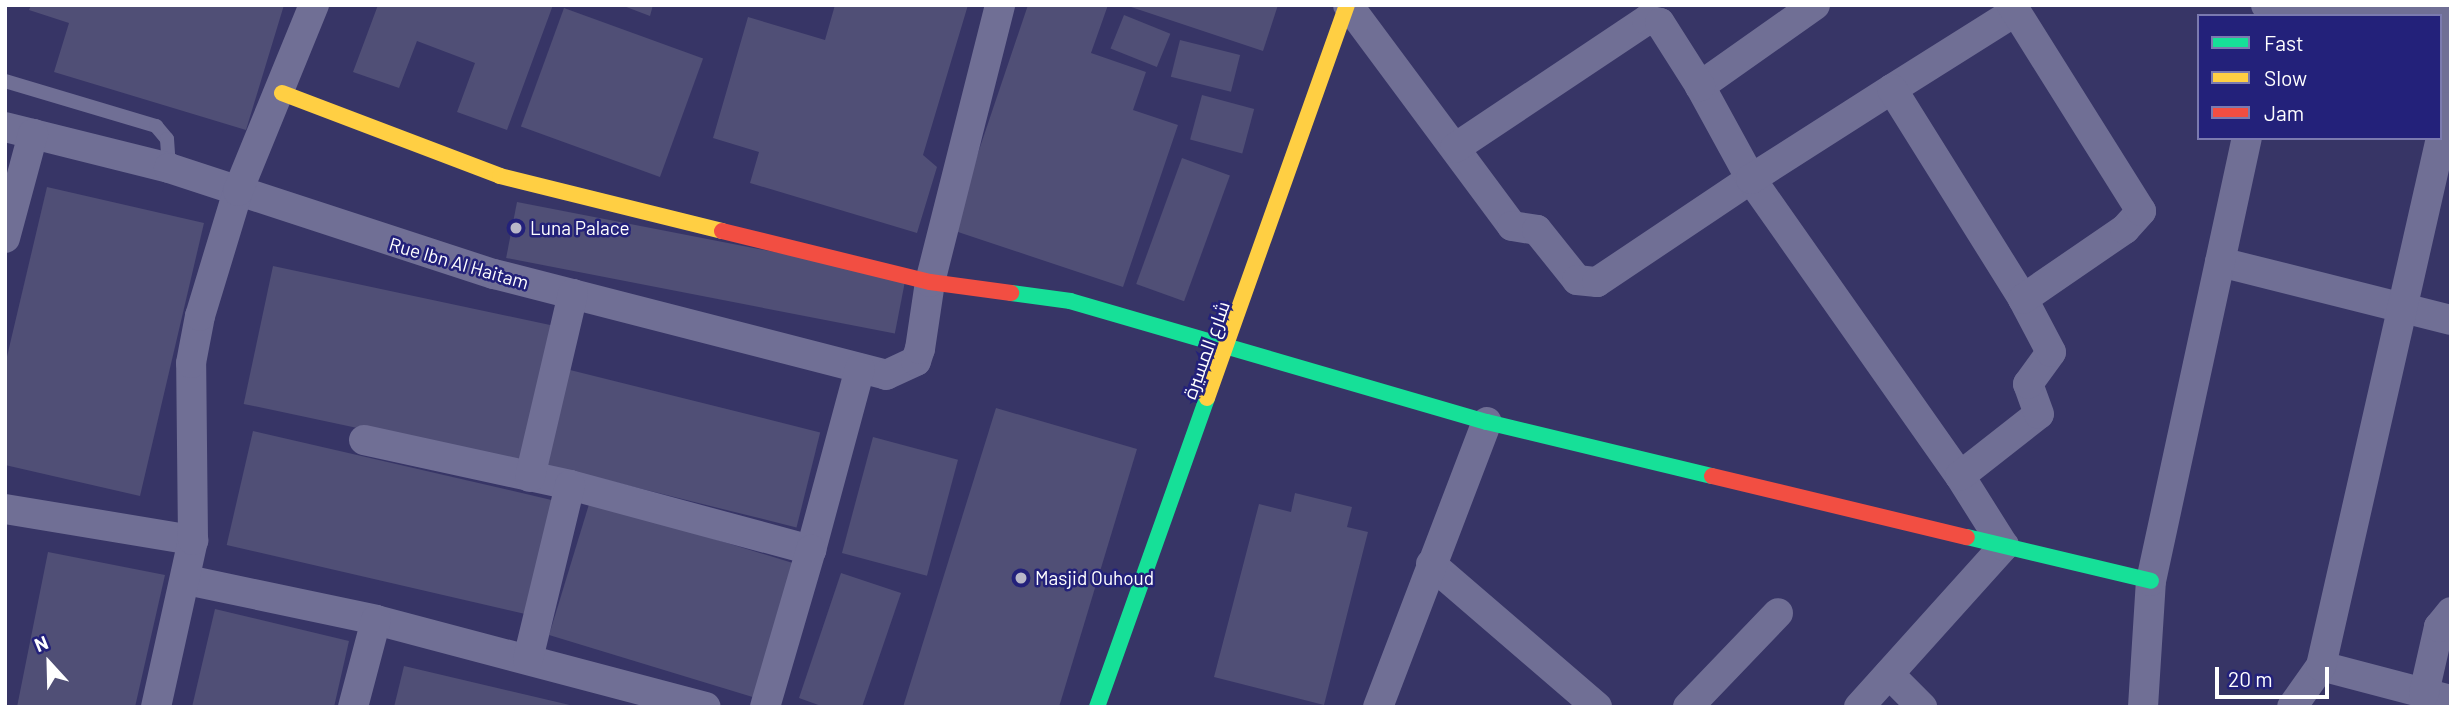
<!DOCTYPE html>
<html>
<head>
<meta charset="utf-8">
<style>
	body { margin:0 }
	#map { position:relative; width:2456px; height:712px; overflow:hidden; background:#373566; font-family:Barlow,Cairo,sans-serif }
	div>[style] { position:absolute }
	.building>* { inset:0; background:#504f76; transform-origin:0 0 }
	.lane>* { height:14px; margin:-7px; padding:0 7px; transform-origin:7px; border-radius:7px; background:#706f95 }
	.street>* { height:30px; margin:-15px; padding:0 15px; transform-origin:15px; border-radius:15px; background:#706f95 }
	.fast>* { height:16px; margin:-8px; padding:0 8px; transform-origin:8px; border-radius:8px; background:#16e098 }
	.slow>* { height:16px; margin:-8px; padding:0 8px; transform-origin:8px; border-radius:8px; background:#ffcf43 }
	.jam>* { height:16px; margin:-8px; padding:0 8px; transform-origin:8px; border-radius:8px; background:#f24e42 }
	.dots>* { width:19px; height:19px; translate:-50% -50%; box-sizing:border-box; border:4px solid #23217a; border-radius:50% }
	span { translate:-50% -50%; white-space:nowrap; text-align:center; line-height:1.15; -webkit-text-stroke:5px #23217a; paint-order:stroke }
	.poi-label { font-size:19px; color:#fff }
	.left { translate:0 -50%; text-align:left }
	.street-label { font-size:19px; color:#fff }
	.frame { position:absolute; inset:0; border:7px solid #fff; pointer-events:none }
	.legend { position:absolute; left:2197px; top:14px; width:245px; height:126px; box-sizing:border-box; background:#23217a; border:2px solid #7b7aaf; margin:0; padding:9px 12px; list-style:none; font-size:21px; color:#fff }
	.legend li { display:flex; align-items:center; gap:14px; height:35px }
	.legend b { width:35px; border:2px solid #7b7aaf }
	.north { position:absolute; left:14px; top:628px; width:70px; height:70px; -webkit-text-stroke:5px #23217a; paint-order:stroke; rotate:338deg; font-size:19px; font-weight:700; line-height:28px; text-align:center; color:#fff }
	.north::after { content:''; display:block; margin:auto; width:24px; height:32px; background:#fff; clip-path:polygon(50% 0,100% 100%,50% 72%,0 100%) }
	.scale { position:absolute; left:2215px; top:667px; width:114px; height:32px; box-sizing:border-box; border:4px solid #fff; border-top:0; padding-left:9px; font-size:21px; line-height:24px; white-space:nowrap; color:#fff; -webkit-text-stroke:5px #23217a; paint-order:stroke }
</style>
</head>
<body>
<div id="map">
	<div class="building">
		<div style="clip-path:polygon(31px 5px,284px 5px,246px 130px,54px 72px,69px 23px,29px 10px)"></div>
		<div style="clip-path:polygon(378px 5px,553px 5px,507px 130px,457px 112px,475px 63px,417px 41px,399px 88px,353px 72px)"></div>
		<div style="clip-path:polygon(621px 5px,653px 5px,650px 16px)"></div>
		<div style="clip-path:polygon(835px 5px,968px 5px,923px 155px,937px 167px,917px 233px,750px 183px,759px 152px,713px 138px,748px 17px,825px 40px)"></div>
		<div style="clip-path:polygon(1028px 5px,1108px 5px,1091px 53px,1146px 72px,1133px 110px,1178px 125px,1123px 287px,952px 230px)"></div>
		<div style="clip-path:polygon(1125px 5px,1278px 5px,1263px 51px)"></div>
		<div style="left:564px;top:8px;width:148px;height:126px;rotate:20deg"></div>
		<div style="left:1124px;top:15px;width:50px;height:36px;rotate:22deg"></div>
		<div style="left:1180px;top:40px;width:62px;height:38px;rotate:14deg"></div>
		<div style="left:1202px;top:95px;width:54px;height:46px;rotate:15deg"></div>
		<div style="left:1182px;top:158px;width:51px;height:134px;rotate:20deg"></div>
		<div style="clip-path:polygon(47px 187px,204px 223px,140px 496px,5px 465px,5px 365px)"></div>
		<div style="left:517px;top:202px;width:396px;height:57px;rotate:11deg"></div>
		<div style="left:273px;top:266px;width:287px;height:141px;rotate:12deg"></div>
		<div style="left:566px;top:369px;width:262px;height:98px;rotate:14deg"></div>
		<div style="clip-path:polygon(996px 408px,1137px 449px,1059px 707px,903px 707px)"></div>
		<div style="left:253px;top:431px;width:314px;height:117px;rotate:13deg"></div>
		<div style="left:873px;top:437px;width:88px;height:120px;rotate:15deg"></div>
		<div style="clip-path:polygon(1295px 493px,1352px 507px,1347px 527px,1368px 532px,1324px 705px,1214px 677px,1259px 504px,1291px 512px)"></div>
		<div style="left:590px;top:501px;width:218px;height:140px;rotate:17deg"></div>
		<div style="clip-path:polygon(48px 552px,165px 575px,135px 707px,17px 707px)"></div>
		<div style="clip-path:polygon(841px 573px,901px 593px,862px 707px,824px 707px,799px 698px)"></div>
		<div style="clip-path:polygon(215px 609px,349px 641px,334px 707px,192px 707px)"></div>
		<div style="clip-path:polygon(404px 666px,574px 706px,574px 707px,394px 707px)"></div>
	</div>
	<div class="lane">
		<div style="left:5px;top:81px;width:158px;rotate:16.6deg"></div>
		<div style="left:156px;top:126px;width:17px;rotate:50deg"></div>
		<div style="left:167px;top:139px;width:29px;rotate:86deg"></div>
	</div>
	<div class="street">
		<div style="left:1348px;top:5px;width:275px;rotate:53.4deg"></div>
		<div style="left:1512px;top:226px;width:25px;rotate:9deg"></div>
		<div style="left:1537px;top:230px;width:64px;rotate:51.3deg"></div>
		<div style="left:1577px;top:280px;width:20px;rotate:6deg"></div>
		<div style="left:1597px;top:282px;width:185px;rotate:-33.8deg"></div>
		<div style="left:1751px;top:179px;width:363px;rotate:54.9deg"></div>
		<div style="left:1815px;top:5px;width:141px;rotate:144.8deg"></div>
		<div style="left:1700px;top:86px;width:106px;rotate:61.3deg"></div>
		<div style="left:1751px;top:179px;width:167px;rotate:-32.6deg"></div>
		<div style="left:2266px;top:5px;width:11px;rotate:41deg"></div>
		<div style="left:2274px;top:12px;width:169px;rotate:0.7deg"></div>
		<div style="left:2445px;top:5px;width:102px;rotate:86.6deg"></div>
		<div style="left:2016px;top:11px;width:146px;rotate:147.8deg"></div>
		<div style="left:1892px;top:89px;width:248px;rotate:58deg"></div>
		<div style="left:5px;top:127px;width:169px;rotate:14deg"></div>
		<div style="left:169px;top:168px;width:342px;rotate:18.1deg"></div>
		<div style="left:494px;top:274px;width:405px;rotate:14.4deg"></div>
		<div style="left:886px;top:375px;width:33px;rotate:-25deg"></div>
		<div style="left:916px;top:361px;width:13px;rotate:-72deg"></div>
		<div style="left:920px;top:349px;width:68px;rotate:-81.5deg"></div>
		<div style="left:930px;top:282px;width:286px;rotate:-75.8deg"></div>
		<div style="left:1455px;top:148px;width:231px;rotate:-33.7deg"></div>
		<div style="left:1647px;top:20px;width:13px;rotate:13deg"></div>
		<div style="left:1660px;top:23px;width:75px;rotate:57.6deg"></div>
		<div style="left:5px;top:238px;width:108px;rotate:-74.9deg"></div>
		<div style="left:2220px;top:262px;width:238px;rotate:14.1deg"></div>
		<div style="left:364px;top:440px;width:211px;rotate:12.3deg"></div>
		<div style="left:570px;top:485px;width:250px;rotate:15.1deg"></div>
		<div style="left:811px;top:550px;width:188px;rotate:-74.9deg"></div>
		<div style="left:530px;top:477px;width:188px;rotate:-76.8deg"></div>
		<div style="left:5px;top:509px;width:191px;rotate:9.4deg"></div>
		<div style="left:1431px;top:564px;width:219px;rotate:40.7deg"></div>
		<div style="left:187px;top:580px;width:193px;rotate:11.9deg"></div>
		<div style="left:376px;top:620px;width:341px;rotate:14.8deg"></div>
		<div style="left:528px;top:659px;width:179px;rotate:-76.4deg"></div>
		<div style="left:2321px;top:666px;width:134px;rotate:14.7deg"></div>
		<div style="left:1889px;top:674px;width:47px;rotate:45deg"></div>
		<div style="left:2424px;top:693px;width:68px;rotate:-77.2deg"></div>
		<div style="left:2439px;top:627px;width:19px;rotate:-51deg"></div>
		<div style="left:156px;top:707px;width:171px;rotate:-77.5deg"></div>
		<div style="left:193px;top:540px;width:177px;rotate:-90.6deg"></div>
		<div style="left:191px;top:363px;width:48px;rotate:-79.2deg"></div>
		<div style="left:200px;top:316px;width:131px;rotate:-73.1deg"></div>
		<div style="left:238px;top:191px;width:201px;rotate:-67.8deg"></div>
		<div style="left:353px;top:707px;width:90px;rotate:-75.2deg"></div>
		<div style="left:765px;top:707px;width:164px;rotate:-73.7deg"></div>
		<div style="left:1378px;top:707px;width:305px;rotate:-69.1deg"></div>
		<div style="left:1688px;top:707px;width:130px;rotate:-46.2deg"></div>
		<div style="left:1859px;top:707px;width:217px;rotate:-48deg"></div>
		<div style="left:2004px;top:546px;width:83px;rotate:-122.2deg"></div>
		<div style="left:1960px;top:476px;width:100px;rotate:-38.1deg"></div>
		<div style="left:2039px;top:414px;width:32px;rotate:-110deg"></div>
		<div style="left:2028px;top:384px;width:39px;rotate:-54deg"></div>
		<div style="left:2051px;top:352px;width:60px;rotate:-117.8deg"></div>
		<div style="left:2023px;top:299px;width:124px;rotate:-34.5deg"></div>
		<div style="left:2125px;top:229px;width:24px;rotate:-48deg"></div>
		<div style="left:2141px;top:211px;width:243px;rotate:-122.1deg"></div>
		<div style="left:2143px;top:707px;width:126px;rotate:-86.4deg"></div>
		<div style="left:2151px;top:581px;width:453px;rotate:-77.8deg"></div>
		<div style="left:2292px;top:707px;width:50px;rotate:-54.7deg"></div>
		<div style="left:2321px;top:666px;width:573px;rotate:-77.2deg"></div>
	</div>
	<div class="fast">
		<div style="left:1011px;top:293px;width:60px;rotate:7.7deg"></div>
		<div style="left:1070px;top:301px;width:434px;rotate:16.2deg"></div>
		<div style="left:1487px;top:422px;width:231px;rotate:13.5deg"></div>
		<div style="left:1967px;top:537px;width:189px;rotate:13.4deg"></div>
		<div style="left:1097px;top:707px;width:328px;rotate:-70.4deg"></div>
	</div>
	<div class="slow">
		<div style="left:282px;top:93px;width:233px;rotate:20.8deg"></div>
		<div style="left:500px;top:176px;width:229px;rotate:13.9deg"></div>
		<div style="left:1207px;top:398px;width:417px;rotate:-70.4deg"></div>
	</div>
	<div class="jam">
		<div style="left:722px;top:231px;width:214px;rotate:13.8deg"></div>
		<div style="left:930px;top:282px;width:82px;rotate:7.7deg"></div>
		<div style="left:1712px;top:476px;width:262px;rotate:13.5deg"></div>
	</div>
	<div class="dots">
		<div style="left:516px;top:228px;background:#b9b8c9"></div>
		<div style="left:1021px;top:578px;background:#b9b8c9"></div>
	</div>
	<div class="poi-label">
		<span class="left" style="left:530px;top:228px">Luna Palace</span>
		<span class="left" style="left:1035px;top:578px">Masjid Ouhoud</span>
	</div>
	<div class="street-label">
		<span style="left:459px;top:263px;rotate:16deg">Rue Ibn Al Haitam</span>
		<span style="left:1206px;top:350px;rotate:-70deg">شارع المسيرة</span>
	</div>
	<div class="frame"></div>
	<ul class="legend">
	<li><b style="height:9px;background:#16e098"></b>Fast</li>
	<li><b style="height:9px;background:#ffcf43"></b>Slow</li>
	<li><b style="height:9px;background:#f24e42"></b>Jam</li>
	</ul>
	<div class="north">N</div>
	<div class="scale">20 m</div>
</div>
</body>
</html>
